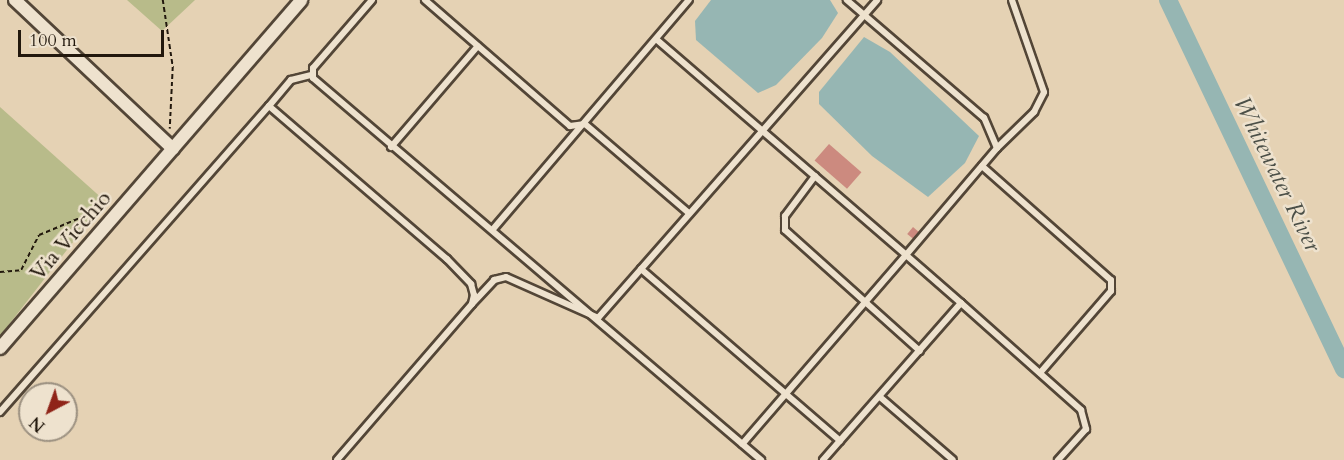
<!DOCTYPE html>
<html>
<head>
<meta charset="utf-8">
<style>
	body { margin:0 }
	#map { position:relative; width:1344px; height:460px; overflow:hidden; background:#e5d2b4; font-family:Cardo,serif }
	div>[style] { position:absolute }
	.green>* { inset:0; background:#b8bb8a }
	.water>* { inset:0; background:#96b6b3 }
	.river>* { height:18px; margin:-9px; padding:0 9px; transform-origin:9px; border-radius:9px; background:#96b6b3 }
	.building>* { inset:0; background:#cc8a7f; transform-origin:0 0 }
	.path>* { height:1.5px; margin-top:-0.75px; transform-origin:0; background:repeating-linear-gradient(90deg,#22180d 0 4.5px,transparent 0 7.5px) }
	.roads { filter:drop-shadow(2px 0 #534637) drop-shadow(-2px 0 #534637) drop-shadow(0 2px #534637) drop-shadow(0 -2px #534637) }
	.lane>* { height:6px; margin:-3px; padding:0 3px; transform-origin:3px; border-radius:3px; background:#eee2ce }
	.street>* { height:12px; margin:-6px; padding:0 6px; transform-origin:6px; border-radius:6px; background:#eee2ce }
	span { translate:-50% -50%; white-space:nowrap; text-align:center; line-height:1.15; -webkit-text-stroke:5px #eee2ce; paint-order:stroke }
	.street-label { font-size:22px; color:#22180d }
	.water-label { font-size:24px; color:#4b4f47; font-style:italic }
	.north { position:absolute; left:18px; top:382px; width:60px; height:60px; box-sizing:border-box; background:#eee2ce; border:2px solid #9c9181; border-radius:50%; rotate:221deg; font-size:16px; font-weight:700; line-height:24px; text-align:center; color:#22180d }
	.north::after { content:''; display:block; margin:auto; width:21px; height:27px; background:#8f2418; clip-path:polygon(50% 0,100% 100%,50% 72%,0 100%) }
	.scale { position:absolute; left:18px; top:30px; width:146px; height:27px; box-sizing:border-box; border:3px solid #22180d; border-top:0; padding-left:8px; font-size:18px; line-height:21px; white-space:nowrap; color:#22180d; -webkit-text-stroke:4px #eee2ce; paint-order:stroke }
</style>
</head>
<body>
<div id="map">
	<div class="green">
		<div style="clip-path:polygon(127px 0,195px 0,162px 31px)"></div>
		<div style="clip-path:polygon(0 107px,105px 201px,0 336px)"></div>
	</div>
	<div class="water">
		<div style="clip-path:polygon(711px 0,830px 0,838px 13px,822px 38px,776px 85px,758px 93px,696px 40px,695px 21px)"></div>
		<div style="clip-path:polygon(864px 37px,890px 52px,979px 136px,965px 163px,928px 197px,872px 156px,819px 104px,819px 92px)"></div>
	</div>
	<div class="river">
		<div style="left:1168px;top:0;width:409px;rotate:64.5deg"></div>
	</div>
	<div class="building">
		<div style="left:829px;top:144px;width:43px;height:22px;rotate:41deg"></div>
		<div style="left:913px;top:227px;width:8px;height:9px;rotate:40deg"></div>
	</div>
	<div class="path">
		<div style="left:163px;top:0;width:68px;rotate:81.5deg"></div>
		<div style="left:173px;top:67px;width:62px;rotate:92.8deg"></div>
		<div style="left:0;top:272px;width:21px;rotate:-5deg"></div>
		<div style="left:21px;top:270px;width:39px;rotate:-63deg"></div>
		<div style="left:39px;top:235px;width:73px;rotate:-22.7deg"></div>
	</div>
	<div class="roads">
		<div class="lane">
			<div style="left:372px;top:0;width:90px;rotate:130.9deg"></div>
			<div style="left:313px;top:68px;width:10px;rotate:90deg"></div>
			<div style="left:313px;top:78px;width:589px;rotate:40.45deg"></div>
			<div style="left:425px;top:0;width:192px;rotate:41deg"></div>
			<div style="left:570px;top:126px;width:15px;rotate:-8deg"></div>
			<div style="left:585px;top:124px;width:137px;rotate:40.6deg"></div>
			<div style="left:656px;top:39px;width:330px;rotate:40.8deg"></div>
			<div style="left:906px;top:255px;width:250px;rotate:130.9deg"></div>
			<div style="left:269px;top:106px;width:34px;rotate:-50deg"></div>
			<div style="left:291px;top:80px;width:21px;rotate:-14deg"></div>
			<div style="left:391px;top:147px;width:133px;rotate:-49.3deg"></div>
			<div style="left:997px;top:148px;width:52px;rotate:-44.2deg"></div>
			<div style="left:1034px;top:112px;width:22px;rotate:-63deg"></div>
			<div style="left:1044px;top:92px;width:97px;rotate:-109.2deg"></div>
			<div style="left:982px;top:166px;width:172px;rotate:41.5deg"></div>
			<div style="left:1111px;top:280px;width:11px;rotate:90deg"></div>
			<div style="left:1111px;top:291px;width:108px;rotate:130.9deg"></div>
			<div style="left:815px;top:176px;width:50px;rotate:126.9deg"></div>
			<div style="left:785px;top:216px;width:14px;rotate:90deg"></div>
			<div style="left:785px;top:230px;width:181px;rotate:41.9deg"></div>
			<div style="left:494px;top:228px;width:300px;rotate:-49.5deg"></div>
			<div style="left:641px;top:269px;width:263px;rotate:40.8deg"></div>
			<div style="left:961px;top:303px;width:161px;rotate:41.7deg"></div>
			<div style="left:1081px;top:410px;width:20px;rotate:75deg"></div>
			<div style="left:1086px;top:429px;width:42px;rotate:132.1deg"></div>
			<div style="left:472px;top:304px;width:33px;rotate:-47deg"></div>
			<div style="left:494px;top:280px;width:12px;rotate:-14deg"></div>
			<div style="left:506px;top:277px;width:101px;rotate:24deg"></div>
			<div style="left:598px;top:318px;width:423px;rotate:-48.7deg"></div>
			<div style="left:880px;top:397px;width:96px;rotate:40.8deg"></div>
			<div style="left:0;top:412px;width:407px;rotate:-48.7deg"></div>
			<div style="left:269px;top:106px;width:235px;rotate:40.7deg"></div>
			<div style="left:447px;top:259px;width:35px;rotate:46deg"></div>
			<div style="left:471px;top:284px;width:11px;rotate:75deg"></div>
			<div style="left:474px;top:295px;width:9px;rotate:103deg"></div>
			<div style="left:472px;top:304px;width:206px;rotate:130.9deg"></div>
			<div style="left:823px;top:460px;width:209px;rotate:-48.7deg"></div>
			<div style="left:961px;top:303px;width:73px;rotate:-138.9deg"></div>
			<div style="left:906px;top:255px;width:140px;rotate:-49.6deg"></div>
			<div style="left:997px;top:148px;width:33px;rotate:-113deg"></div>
			<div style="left:984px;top:118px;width:181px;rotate:-139.3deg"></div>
		</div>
		<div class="street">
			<div style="left:15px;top:0;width:217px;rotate:43.3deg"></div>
			<div style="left:0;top:348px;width:460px;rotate:-49.1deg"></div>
		</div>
	</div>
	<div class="street-label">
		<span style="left:71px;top:236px;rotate:-49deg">Via Vicchio</span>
	</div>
	<div class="water-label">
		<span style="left:1277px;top:174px;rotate:64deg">Whitewater River</span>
	</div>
	<div class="north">N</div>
	<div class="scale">100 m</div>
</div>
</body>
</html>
